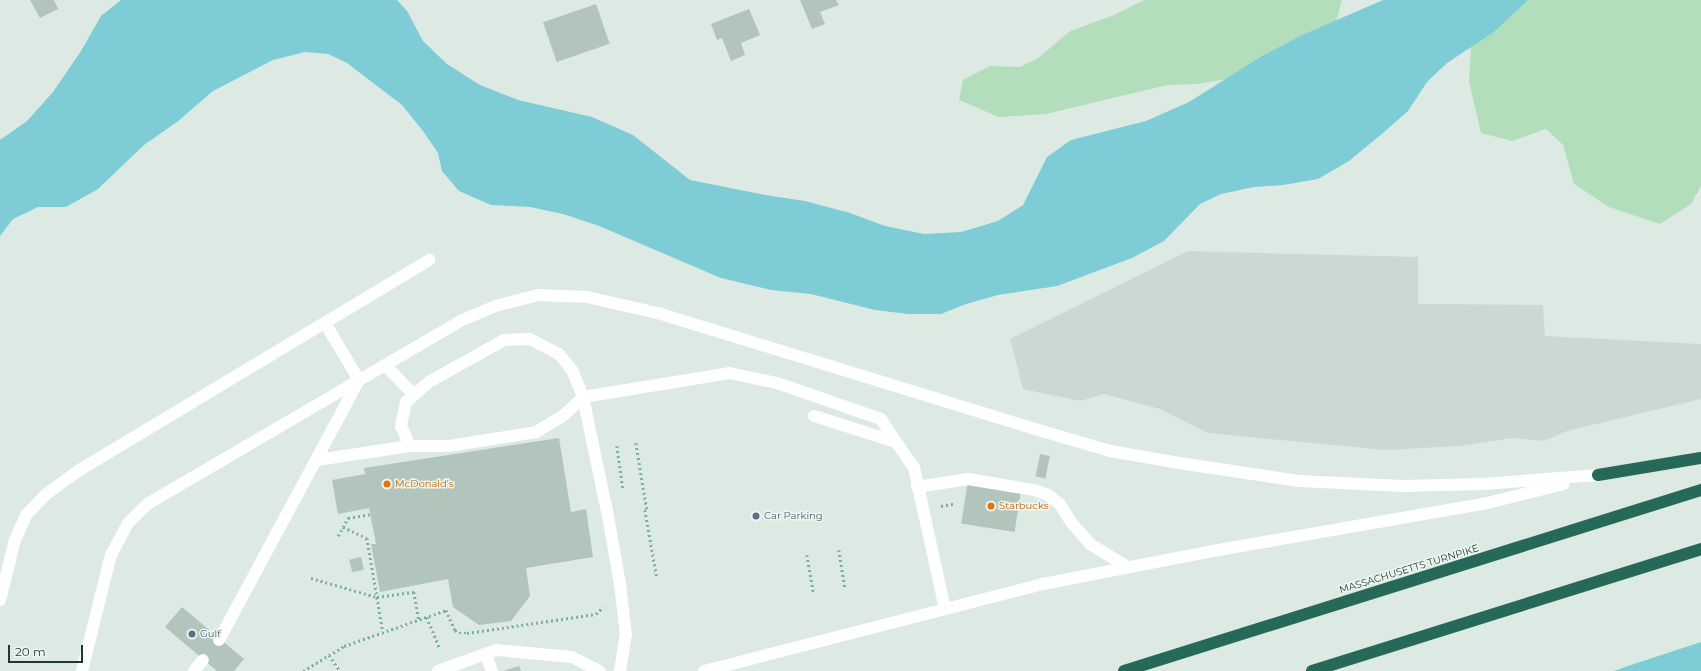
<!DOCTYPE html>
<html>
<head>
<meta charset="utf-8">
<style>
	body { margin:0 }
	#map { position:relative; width:1701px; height:671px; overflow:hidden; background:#dceae3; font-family:Montserrat,sans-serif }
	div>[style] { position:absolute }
	.built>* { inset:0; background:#cadad2 }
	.green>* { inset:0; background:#b2debc }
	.water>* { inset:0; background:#7eccd5 }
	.building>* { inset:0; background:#b1c5bc; transform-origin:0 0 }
	.path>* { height:2.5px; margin-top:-1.25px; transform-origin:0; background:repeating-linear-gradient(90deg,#79b19d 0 2px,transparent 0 5px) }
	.service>* { height:12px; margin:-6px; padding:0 6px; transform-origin:6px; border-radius:6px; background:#fff }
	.motorway>* { height:12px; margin:-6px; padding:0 6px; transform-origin:6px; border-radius:6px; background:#266958 }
	.dots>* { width:11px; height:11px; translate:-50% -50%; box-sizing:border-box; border:2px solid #ecf7f1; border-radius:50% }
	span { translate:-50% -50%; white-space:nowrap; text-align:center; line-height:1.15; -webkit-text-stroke:3px #ecf7f1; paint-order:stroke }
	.food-label { font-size:10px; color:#c56008 }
	.left { translate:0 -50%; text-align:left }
	.service-label { font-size:10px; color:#4e5e75 }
	.street-label { font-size:10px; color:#1d3a31 }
	.scale { position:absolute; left:8px; top:645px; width:75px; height:18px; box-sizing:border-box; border:2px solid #1d3a31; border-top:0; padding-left:5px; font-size:12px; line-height:14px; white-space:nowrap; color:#1d3a31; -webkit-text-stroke:3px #ecf7f1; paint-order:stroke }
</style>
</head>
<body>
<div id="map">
	<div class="built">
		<div style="clip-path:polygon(1188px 251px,1418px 257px,1418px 304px,1543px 305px,1545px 336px,1701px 344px,1701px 399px,1567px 431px,1544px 441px,1513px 438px,1459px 446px,1385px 450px,1208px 433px,1160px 409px,1104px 394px,1080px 401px,1023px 389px,1010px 339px)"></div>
	</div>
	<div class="green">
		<div style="clip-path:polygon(1144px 0,1342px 0,1336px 21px,1300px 36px,1262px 56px,1227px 79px,1197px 84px,1167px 85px,1046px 114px,999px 117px,959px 100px,963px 80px,990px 66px,1020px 67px,1037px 59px,1070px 31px,1112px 16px)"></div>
		<div style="clip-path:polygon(1528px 0,1701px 0,1701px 186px,1691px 204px,1660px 224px,1609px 207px,1574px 184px,1563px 145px,1546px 129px,1512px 141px,1481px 133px,1469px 82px,1471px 47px,1494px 32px)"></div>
	</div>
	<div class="water">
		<div style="clip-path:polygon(121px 0,397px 0,407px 11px,423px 41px,447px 64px,480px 85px,518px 100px,592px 117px,633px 135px,690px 180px,765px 195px,805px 201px,850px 213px,885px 226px,924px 234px,961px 232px,998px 221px,1023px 205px,1047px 157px,1071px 140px,1146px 121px,1189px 102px,1262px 56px,1300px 36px,1383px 0,1528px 0,1494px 32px,1447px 63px,1427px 82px,1408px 111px,1383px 133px,1349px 161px,1318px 179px,1283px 185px,1254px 187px,1221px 194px,1200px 204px,1164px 241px,1132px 258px,1057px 286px,998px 295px,966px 304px,941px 314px,908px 314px,875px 310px,811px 294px,771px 290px,721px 278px,599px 226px,563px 214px,530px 207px,491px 205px,459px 191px,442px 171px,438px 153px,423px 131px,402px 105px,347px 63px,328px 54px,305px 52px,273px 60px,213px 91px,177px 122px,144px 145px,98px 189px,66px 207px,38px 207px,13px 219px,0 236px,0 140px,27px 121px,53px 92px,81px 51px,101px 16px)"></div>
		<div style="clip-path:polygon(1701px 642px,1701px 671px,1614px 671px,1631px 665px)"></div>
	</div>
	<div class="building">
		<div style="clip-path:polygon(30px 0,54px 0,58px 9px,40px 18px)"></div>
		<div style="clip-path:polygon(800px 0,836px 0,839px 5px,820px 12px,825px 24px,812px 29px)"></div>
		<div style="left:596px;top:4px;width:42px;height:56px;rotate:71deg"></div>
		<div style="clip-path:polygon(749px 9px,760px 35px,741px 43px,745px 55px,731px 61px,722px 38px,717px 40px,711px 24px)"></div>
		<div style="clip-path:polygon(559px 438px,571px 512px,586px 509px,593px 557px,526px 568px,530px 596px,511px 621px,479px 625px,453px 607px,448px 579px,380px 592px,371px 544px,376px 544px,369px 508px,338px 514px,332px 480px,365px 474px,364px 468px)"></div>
		<div style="left:1040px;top:454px;width:10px;height:23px;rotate:11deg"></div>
		<div style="left:968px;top:481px;width:54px;height:43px;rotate:9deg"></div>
		<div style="left:361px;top:557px;width:13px;height:12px;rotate:77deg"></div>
		<div style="clip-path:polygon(182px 607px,244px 659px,234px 671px,217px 671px,165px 627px)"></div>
		<div style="clip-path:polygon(519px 666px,521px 671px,503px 671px)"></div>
	</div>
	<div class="path">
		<div style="left:636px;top:443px;width:68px;rotate:80.7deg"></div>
		<div style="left:617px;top:446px;width:42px;rotate:81.9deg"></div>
		<div style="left:941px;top:506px;width:15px;rotate:-11deg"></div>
		<div style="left:645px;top:510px;width:69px;rotate:80deg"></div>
		<div style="left:343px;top:527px;width:26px;rotate:25deg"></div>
		<div style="left:367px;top:538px;width:95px;rotate:80.3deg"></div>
		<div style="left:338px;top:536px;width:21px;rotate:-61deg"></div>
		<div style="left:348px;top:518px;width:22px;rotate:-10deg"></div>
		<div style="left:839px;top:550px;width:38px;rotate:81deg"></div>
		<div style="left:807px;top:555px;width:39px;rotate:80deg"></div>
		<div style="left:311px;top:578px;width:69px;rotate:16.1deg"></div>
		<div style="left:377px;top:597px;width:37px;rotate:-8deg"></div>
		<div style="left:414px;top:592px;width:27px;rotate:80deg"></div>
		<div style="left:427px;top:617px;width:35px;rotate:68deg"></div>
		<div style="left:329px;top:655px;width:19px;rotate:55deg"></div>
		<div style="left:303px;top:671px;width:48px;rotate:-31.4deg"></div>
		<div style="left:344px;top:646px;width:108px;rotate:-19.4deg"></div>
		<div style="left:446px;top:610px;width:22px;rotate:66deg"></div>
		<div style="left:455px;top:630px;width:5px;rotate:37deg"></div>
		<div style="left:459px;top:633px;width:8px"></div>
		<div style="left:467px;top:633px;width:130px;rotate:-8.4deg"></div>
		<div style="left:596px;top:614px;width:10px;rotate:-45deg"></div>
	</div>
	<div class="service">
		<div style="left:385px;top:365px;width:42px;rotate:46deg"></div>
		<div style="left:814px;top:416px;width:86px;rotate:17.6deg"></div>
		<div style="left:896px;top:442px;width:32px;rotate:55deg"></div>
		<div style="left:914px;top:468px;width:144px;rotate:77.6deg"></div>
		<div style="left:317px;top:460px;width:94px;rotate:-8.6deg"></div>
		<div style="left:917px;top:487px;width:52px;rotate:-8.9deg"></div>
		<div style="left:968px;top:479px;width:67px;rotate:9.5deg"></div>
		<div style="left:1034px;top:490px;width:15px;rotate:20deg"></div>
		<div style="left:1048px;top:495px;width:15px;rotate:37deg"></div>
		<div style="left:1060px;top:504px;width:21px;rotate:59deg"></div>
		<div style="left:1071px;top:522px;width:29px;rotate:49deg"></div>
		<div style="left:1090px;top:544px;width:44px;rotate:31.2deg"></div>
		<div style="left:0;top:600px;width:62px;rotate:-76deg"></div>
		<div style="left:15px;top:540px;width:27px;rotate:-66deg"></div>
		<div style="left:26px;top:515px;width:28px;rotate:-46deg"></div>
		<div style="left:45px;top:495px;width:41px;rotate:-36deg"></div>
		<div style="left:78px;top:471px;width:410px;rotate:-31deg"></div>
		<div style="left:219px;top:640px;width:295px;rotate:-61.7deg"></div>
		<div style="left:359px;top:380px;width:66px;rotate:-120.8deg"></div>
		<div style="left:486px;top:654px;width:18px;rotate:71deg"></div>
		<div style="left:82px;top:671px;width:120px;rotate:-76deg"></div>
		<div style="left:111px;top:555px;width:36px;rotate:-62deg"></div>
		<div style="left:128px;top:523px;width:29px;rotate:-44deg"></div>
		<div style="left:149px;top:503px;width:360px;rotate:-30.3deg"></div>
		<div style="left:460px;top:321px;width:38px;rotate:-23deg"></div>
		<div style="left:495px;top:306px;width:44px;rotate:-14.3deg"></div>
		<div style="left:538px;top:295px;width:49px;rotate:2.3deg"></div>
		<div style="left:587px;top:297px;width:76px;rotate:12.9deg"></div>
		<div style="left:661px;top:314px;width:399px;rotate:17.1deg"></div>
		<div style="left:1042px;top:431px;width:71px;rotate:16.4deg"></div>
		<div style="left:1110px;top:451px;width:70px;rotate:9.9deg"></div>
		<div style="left:1179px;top:463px;width:121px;rotate:8.5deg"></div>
		<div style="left:1299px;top:481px;width:104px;rotate:2.8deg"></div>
		<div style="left:1403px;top:486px;width:81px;rotate:-1.4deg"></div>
		<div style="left:1484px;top:484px;width:114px;rotate:-4.5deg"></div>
		<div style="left:194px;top:671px;width:14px;rotate:-51deg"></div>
		<div style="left:438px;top:671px;width:62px;rotate:-19.9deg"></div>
		<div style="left:496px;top:650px;width:76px;rotate:5.3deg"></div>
		<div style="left:572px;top:657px;width:31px;rotate:27deg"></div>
		<div style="left:620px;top:671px;width:36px;rotate:-81deg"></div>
		<div style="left:626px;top:635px;width:51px;rotate:-96.7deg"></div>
		<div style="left:620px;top:584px;width:69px;rotate:-100deg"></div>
		<div style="left:608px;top:516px;width:122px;rotate:-101.9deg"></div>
		<div style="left:583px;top:397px;width:29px;rotate:-112deg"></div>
		<div style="left:572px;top:370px;width:21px;rotate:-129deg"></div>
		<div style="left:559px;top:354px;width:33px;rotate:-153deg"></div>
		<div style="left:530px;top:339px;width:26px;rotate:178deg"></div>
		<div style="left:504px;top:340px;width:86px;rotate:150.8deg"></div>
		<div style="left:429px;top:382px;width:30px;rotate:139deg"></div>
		<div style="left:406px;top:402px;width:25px;rotate:102deg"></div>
		<div style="left:401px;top:426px;width:22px;rotate:66deg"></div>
		<div style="left:410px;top:446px;width:39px"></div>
		<div style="left:449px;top:446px;width:88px;rotate:-9.1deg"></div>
		<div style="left:536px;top:432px;width:33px;rotate:-31deg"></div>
		<div style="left:564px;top:415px;width:26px;rotate:-43deg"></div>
		<div style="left:583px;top:397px;width:148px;rotate:-9.3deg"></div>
		<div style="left:729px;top:373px;width:49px;rotate:11.8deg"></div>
		<div style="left:777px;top:383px;width:110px;rotate:19.1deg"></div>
		<div style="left:881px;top:419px;width:27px;rotate:57deg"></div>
		<div style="left:704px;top:671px;width:350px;rotate:-14.4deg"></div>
		<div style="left:1043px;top:584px;width:167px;rotate:-11deg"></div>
		<div style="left:1207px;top:552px;width:280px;rotate:-9.9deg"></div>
		<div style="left:1483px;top:504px;width:83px;rotate:-13.9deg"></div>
	</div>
	<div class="motorway">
		<div style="left:1598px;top:475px;width:104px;rotate:-9.4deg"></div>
		<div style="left:1124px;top:671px;width:605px;rotate:-17.42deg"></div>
		<div style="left:1312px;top:671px;width:408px;rotate:-17.4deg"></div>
	</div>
	<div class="dots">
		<div style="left:387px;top:484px;background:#e8710a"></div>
		<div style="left:991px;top:506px;background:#e8710a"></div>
		<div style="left:756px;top:516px;background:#5c6f8a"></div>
		<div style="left:192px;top:634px;background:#5c6f8a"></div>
	</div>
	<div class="food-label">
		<span class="left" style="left:395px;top:484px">McDonald's</span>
		<span class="left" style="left:999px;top:506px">Starbucks</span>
	</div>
	<div class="service-label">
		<span class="left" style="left:764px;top:516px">Car Parking</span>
		<span class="left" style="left:200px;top:634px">Gulf</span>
	</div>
	<div class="street-label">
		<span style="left:1409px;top:569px;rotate:-17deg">MASSACHUSETTS TURNPIKE</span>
	</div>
	<div class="scale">20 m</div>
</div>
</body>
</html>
